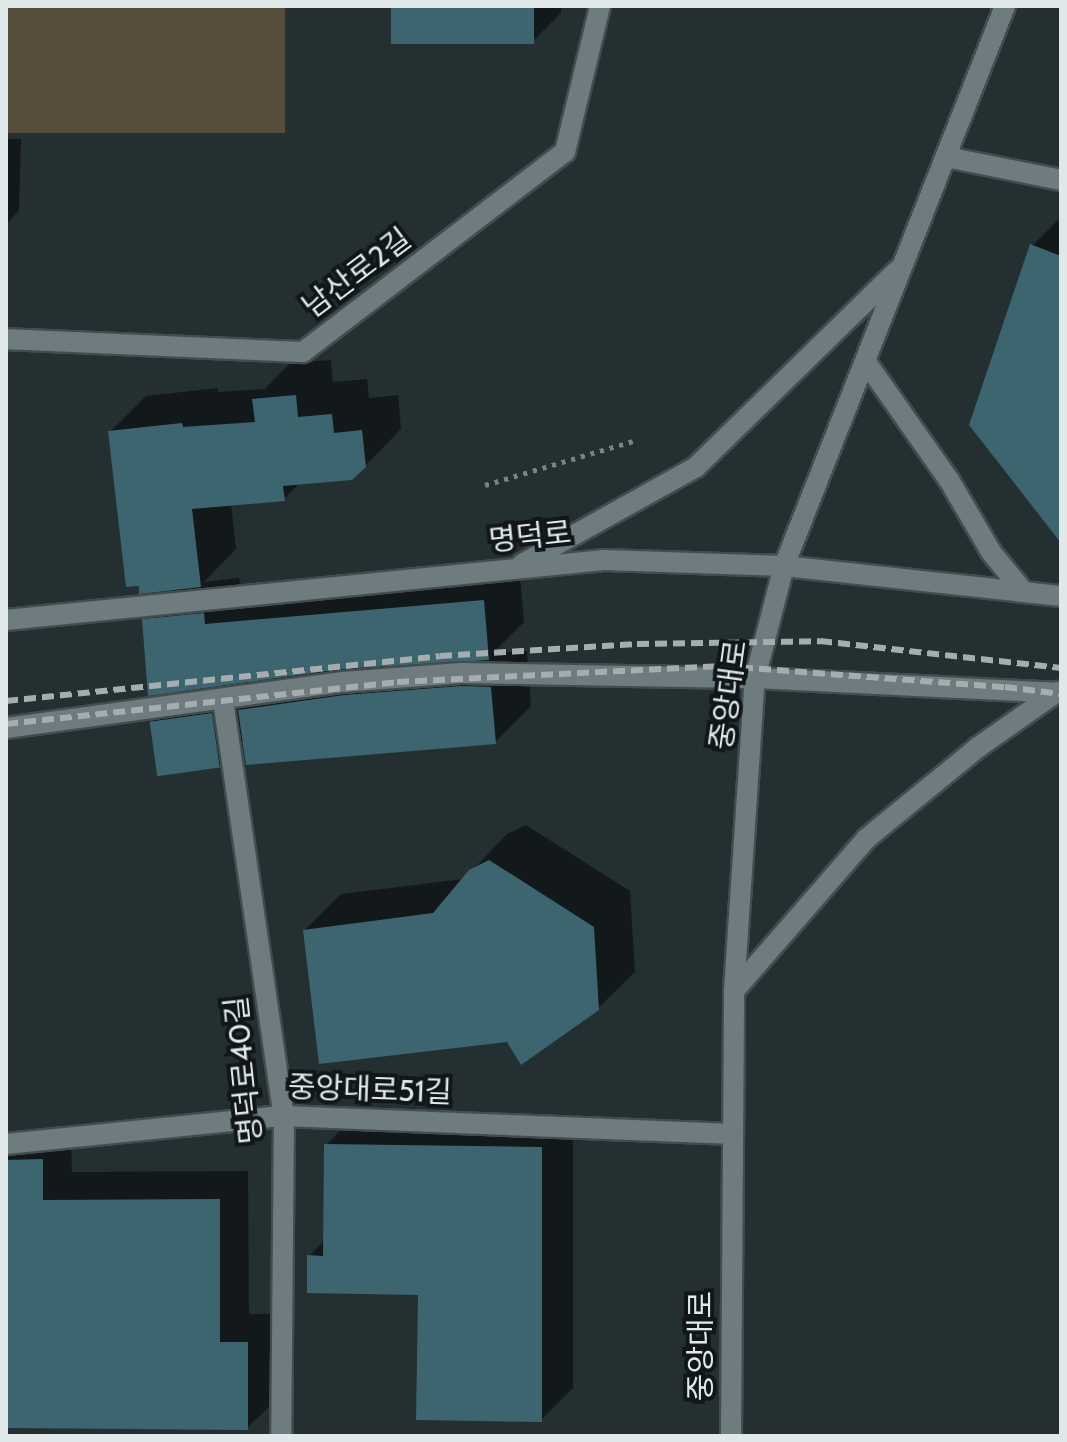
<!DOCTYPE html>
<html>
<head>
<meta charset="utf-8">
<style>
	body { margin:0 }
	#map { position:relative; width:1067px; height:1442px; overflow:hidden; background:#242f32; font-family:Cabin,"Noto Sans KR",sans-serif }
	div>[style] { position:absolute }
	.green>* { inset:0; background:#574d3b; transform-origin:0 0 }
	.shadow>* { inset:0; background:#0007 }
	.building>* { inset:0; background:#3d656f; transform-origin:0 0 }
	.path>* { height:5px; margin-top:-2.5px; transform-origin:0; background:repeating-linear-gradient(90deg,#798285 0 4px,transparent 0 10px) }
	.roads { filter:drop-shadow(2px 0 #434d50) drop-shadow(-2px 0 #434d50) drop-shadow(0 2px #434d50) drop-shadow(0 -2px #434d50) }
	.minor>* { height:20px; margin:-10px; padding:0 10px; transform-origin:10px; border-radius:10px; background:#6e7b7f }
	.secondary>* { height:20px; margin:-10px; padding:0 10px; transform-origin:10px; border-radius:10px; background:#6e7b7f }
	.rail>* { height:6px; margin-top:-3px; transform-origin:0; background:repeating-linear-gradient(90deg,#a5adaf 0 12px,transparent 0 18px) }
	span { translate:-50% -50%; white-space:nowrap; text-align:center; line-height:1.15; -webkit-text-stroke:8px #111618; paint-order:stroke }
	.street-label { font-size:30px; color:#e1e8ea }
	.frame { position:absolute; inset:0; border:8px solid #e1e8ea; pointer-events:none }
</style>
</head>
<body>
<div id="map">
	<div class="green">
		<div style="left:6px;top:6px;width:279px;height:127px"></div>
	</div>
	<div class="shadow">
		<div style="clip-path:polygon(393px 6px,561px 6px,561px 13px,532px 42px)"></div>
		<div style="clip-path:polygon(6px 139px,21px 139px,19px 211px,6px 224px)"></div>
		<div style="clip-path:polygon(1061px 217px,1061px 517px,1032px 246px)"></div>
		<div style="clip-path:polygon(evenodd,331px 360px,333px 382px,367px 379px,369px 398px,398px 395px,401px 429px,365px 466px,301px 482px,284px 499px,231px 503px,236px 549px,204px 582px,239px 578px,241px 589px,519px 565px,524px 622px,493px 653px,527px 651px,531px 706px,495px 742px,244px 740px,219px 765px,152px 722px,186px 688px,144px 620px,176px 588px,110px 432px,146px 396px,218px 388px,218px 392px,265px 389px,290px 363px,331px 360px,274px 676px,265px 684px,250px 699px,248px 680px,274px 676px)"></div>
		<div style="clip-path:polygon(526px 825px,630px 891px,635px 972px,598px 1008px,509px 1040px,305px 930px,341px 894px,464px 879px,507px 834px)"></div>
		<div style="clip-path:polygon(358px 1113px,573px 1116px,573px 1388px,541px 1420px,420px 1293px,309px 1256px,325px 1240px,326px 1145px)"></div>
		<div style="clip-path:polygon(71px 1131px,72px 1172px,248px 1171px,249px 1314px,277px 1314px,277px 1399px,247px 1428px,6px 1426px,6px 1133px)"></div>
	</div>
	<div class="building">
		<div style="left:391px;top:6px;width:143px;height:38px"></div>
		<div style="clip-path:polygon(1030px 244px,1061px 256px,1061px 543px,969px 425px)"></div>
		<div style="clip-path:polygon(296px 395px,298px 417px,332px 414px,334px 433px,362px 430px,366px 467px,352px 480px,283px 486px,285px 501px,192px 509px,201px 587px,139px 594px,139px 586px,126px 587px,108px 431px,182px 423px,183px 427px,255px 422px,252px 399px)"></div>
		<div style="clip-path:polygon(484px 600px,489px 660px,342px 669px,148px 696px,142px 619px,204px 613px,205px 624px)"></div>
		<div style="clip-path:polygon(461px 686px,491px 687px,496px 744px,246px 765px,238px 710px,344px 695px)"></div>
		<div style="left:212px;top:713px;width:55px;height:63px;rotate:82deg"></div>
		<div style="clip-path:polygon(489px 860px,594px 927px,599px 1010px,521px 1065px,507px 1042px,319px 1064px,303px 930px,433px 913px,469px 870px)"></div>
		<div style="clip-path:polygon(324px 1144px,542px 1147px,542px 1422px,416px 1420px,418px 1295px,307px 1293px,307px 1255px,323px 1256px)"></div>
		<div style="clip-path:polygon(43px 1159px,43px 1200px,220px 1199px,220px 1342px,248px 1342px,248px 1430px,6px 1428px,6px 1160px)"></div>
	</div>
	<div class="path">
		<div style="left:485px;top:485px;width:155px;rotate:-16.5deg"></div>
	</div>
	<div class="roads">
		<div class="minor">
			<div style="left:946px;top:157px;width:117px;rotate:11.3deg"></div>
			<div style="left:6px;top:339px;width:297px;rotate:2.5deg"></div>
			<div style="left:303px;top:352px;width:330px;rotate:-37.4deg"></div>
			<div style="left:565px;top:152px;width:150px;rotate:-76.5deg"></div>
			<div style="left:223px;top:700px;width:420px;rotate:81.7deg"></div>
			<div style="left:284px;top:1116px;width:320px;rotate:90.5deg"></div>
			<div style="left:6px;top:1144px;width:279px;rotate:-5.8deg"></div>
			<div style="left:284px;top:1116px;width:449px;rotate:2.3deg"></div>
		</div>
		<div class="secondary">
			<div style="left:866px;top:362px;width:144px;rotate:54.9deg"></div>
			<div style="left:949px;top:480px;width:83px;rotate:59.7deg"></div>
			<div style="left:991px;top:552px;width:50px;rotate:50.6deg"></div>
			<div style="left:522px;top:564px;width:199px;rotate:-29.1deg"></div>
			<div style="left:696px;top:467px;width:281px;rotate:-44.3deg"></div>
			<div style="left:6px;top:620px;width:601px;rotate:-5.73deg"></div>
			<div style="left:604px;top:560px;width:180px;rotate:1.9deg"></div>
			<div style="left:784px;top:566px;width:279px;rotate:6.2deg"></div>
			<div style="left:6px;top:728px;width:340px;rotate:-7.8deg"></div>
			<div style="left:343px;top:682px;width:118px;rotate:-4.4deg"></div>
			<div style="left:461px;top:673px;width:294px;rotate:1deg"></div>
			<div style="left:755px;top:678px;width:306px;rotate:2.8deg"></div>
			<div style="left:734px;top:991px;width:201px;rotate:-49deg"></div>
			<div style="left:866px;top:839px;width:144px;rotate:-39.3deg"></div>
			<div style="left:977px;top:748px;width:98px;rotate:-35deg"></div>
			<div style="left:731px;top:1436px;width:445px;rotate:-89.6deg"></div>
			<div style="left:734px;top:991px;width:314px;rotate:-86.2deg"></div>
			<div style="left:755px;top:678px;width:116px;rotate:-75.5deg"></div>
			<div style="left:784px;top:566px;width:602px;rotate:-68.46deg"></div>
		</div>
	</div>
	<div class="rail">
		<div style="left:6px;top:701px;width:436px;rotate:-5.9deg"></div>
		<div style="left:440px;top:656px;width:197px;rotate:-3.5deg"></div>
		<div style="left:637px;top:644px;width:183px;rotate:-0.9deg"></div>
		<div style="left:820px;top:641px;width:243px;rotate:6.4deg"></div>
		<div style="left:6px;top:724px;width:393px;rotate:-6.1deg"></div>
		<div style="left:397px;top:682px;width:326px;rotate:-2.8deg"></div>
		<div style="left:723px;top:666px;width:283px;rotate:4.3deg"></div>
		<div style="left:1005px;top:687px;width:56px;rotate:7.1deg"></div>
	</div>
	<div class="street-label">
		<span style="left:357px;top:273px;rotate:-37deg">남산로2길</span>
		<span style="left:530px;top:537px;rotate:-6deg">명덕로</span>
		<span style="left:729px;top:695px;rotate:-82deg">중앙대로</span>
		<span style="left:244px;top:1070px;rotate:-96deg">명덕로40길</span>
		<span style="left:370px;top:1090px;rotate:2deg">중앙대로51길</span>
		<span style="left:701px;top:1346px;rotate:-90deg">중앙대로</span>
	</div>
	<div class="frame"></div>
</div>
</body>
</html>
